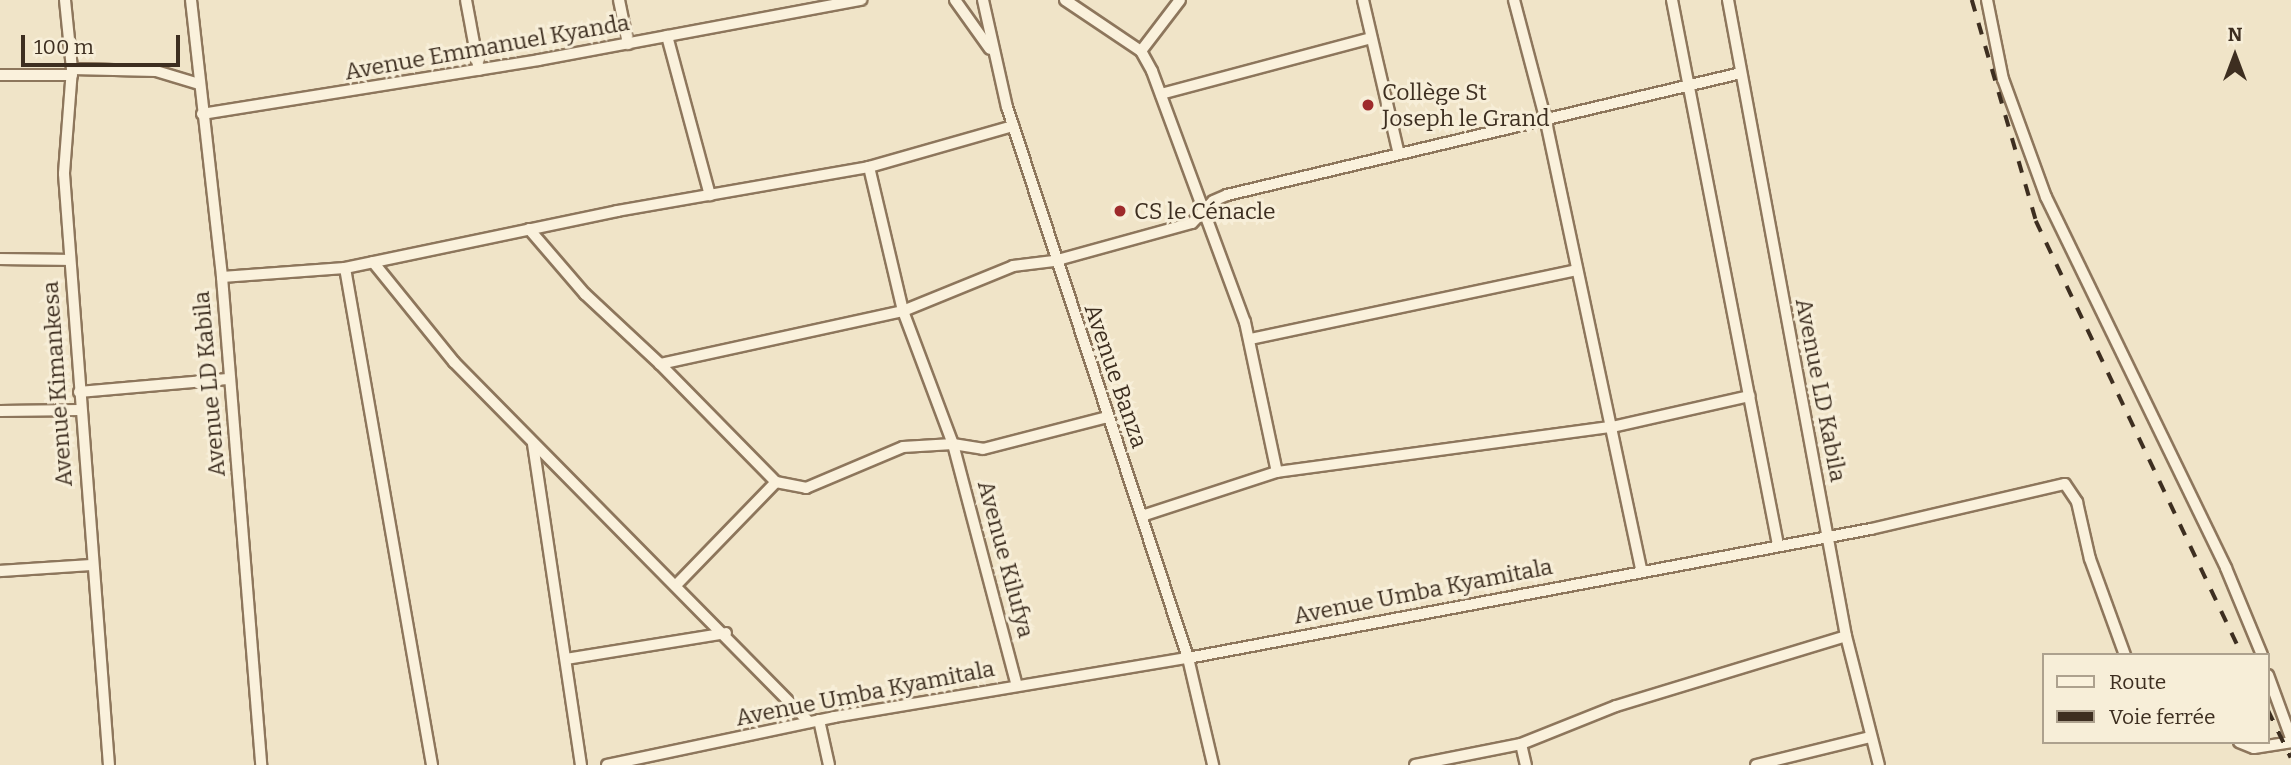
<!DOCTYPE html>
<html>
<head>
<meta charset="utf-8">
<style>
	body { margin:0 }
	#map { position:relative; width:2291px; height:765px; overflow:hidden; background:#f0e4c8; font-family:Bitter,serif }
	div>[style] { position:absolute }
	.roads { filter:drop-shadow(2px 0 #8d765c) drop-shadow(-2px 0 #8d765c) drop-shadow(0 2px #8d765c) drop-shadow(0 -2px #8d765c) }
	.minor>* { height:10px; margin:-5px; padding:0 5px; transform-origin:5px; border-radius:5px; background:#faf1dc }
	.rail>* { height:3.5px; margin-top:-1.75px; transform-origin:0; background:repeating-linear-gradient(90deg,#3d2e20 0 12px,transparent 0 24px) }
	.dots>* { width:19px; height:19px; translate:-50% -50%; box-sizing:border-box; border:4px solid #f7eed8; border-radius:50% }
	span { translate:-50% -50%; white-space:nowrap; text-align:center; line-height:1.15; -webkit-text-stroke:6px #f7eed8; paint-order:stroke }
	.street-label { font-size:23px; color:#3d2e20 }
	.poi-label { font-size:23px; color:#3d2e20 }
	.left { translate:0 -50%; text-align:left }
	.legend { position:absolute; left:2042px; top:653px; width:228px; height:91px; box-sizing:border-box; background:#f7eed8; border:2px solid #ada18e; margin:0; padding:9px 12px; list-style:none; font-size:21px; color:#3d2e20 }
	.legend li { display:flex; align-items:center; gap:14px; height:35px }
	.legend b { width:35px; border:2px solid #ada18e }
	.north { position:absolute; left:2200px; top:21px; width:70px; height:70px; -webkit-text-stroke:5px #f7eed8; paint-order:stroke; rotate:0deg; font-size:19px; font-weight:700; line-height:28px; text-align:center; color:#3d2e20 }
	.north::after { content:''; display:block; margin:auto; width:24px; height:32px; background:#3d2e20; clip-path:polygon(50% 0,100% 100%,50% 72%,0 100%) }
	.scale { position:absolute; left:21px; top:35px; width:159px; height:32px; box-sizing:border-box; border:4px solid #3d2e20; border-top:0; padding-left:9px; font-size:21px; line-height:24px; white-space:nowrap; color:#3d2e20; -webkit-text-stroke:5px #f7eed8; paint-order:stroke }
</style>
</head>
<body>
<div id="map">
	<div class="roads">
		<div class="minor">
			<div style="left:65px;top:0;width:69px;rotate:84.2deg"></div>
			<div style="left:72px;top:69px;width:105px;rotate:94.4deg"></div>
			<div style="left:64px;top:174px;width:593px;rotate:85.65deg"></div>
			<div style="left:191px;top:0;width:279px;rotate:83.6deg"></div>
			<div style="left:222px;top:277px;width:490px;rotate:85.4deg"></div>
			<div style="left:466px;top:0;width:71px;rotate:79.5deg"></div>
			<div style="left:619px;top:0;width:45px;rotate:78.4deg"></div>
			<div style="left:955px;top:0;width:60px;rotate:54.5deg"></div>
			<div style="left:983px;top:0;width:110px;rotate:77.4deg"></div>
			<div style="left:1007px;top:107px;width:580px;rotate:71.81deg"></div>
			<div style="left:1188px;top:658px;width:110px;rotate:76.8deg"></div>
			<div style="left:1065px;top:0;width:92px;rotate:33.9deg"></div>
			<div style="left:1141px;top:51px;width:23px;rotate:61deg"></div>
			<div style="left:1152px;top:71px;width:268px;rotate:69.7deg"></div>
			<div style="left:1245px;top:322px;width:153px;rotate:78deg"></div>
			<div style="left:1363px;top:0;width:154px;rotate:76.9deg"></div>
			<div style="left:1514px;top:0;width:121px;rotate:75.2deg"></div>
			<div style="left:1545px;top:117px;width:463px;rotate:78deg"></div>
			<div style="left:1672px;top:0;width:555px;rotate:78.99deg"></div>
			<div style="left:1728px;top:0;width:647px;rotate:79.49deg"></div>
			<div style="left:1846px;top:636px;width:133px;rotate:75.7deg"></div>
			<div style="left:1987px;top:0;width:81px;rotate:78.6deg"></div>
			<div style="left:2003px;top:79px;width:126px;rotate:70deg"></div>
			<div style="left:2046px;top:197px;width:412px;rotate:64.1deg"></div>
			<div style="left:2226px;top:568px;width:94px;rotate:67.5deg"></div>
			<div style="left:667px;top:36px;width:165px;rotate:74.9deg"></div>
			<div style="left:1141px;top:51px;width:64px;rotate:-52.6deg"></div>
			<div style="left:72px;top:69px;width:84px;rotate:1.4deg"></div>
			<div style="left:156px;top:71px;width:45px;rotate:16.8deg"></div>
			<div style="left:0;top:75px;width:72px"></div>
			<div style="left:1161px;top:94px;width:217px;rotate:-14.9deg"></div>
			<div style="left:202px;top:114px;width:341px;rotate:-9.1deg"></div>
			<div style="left:539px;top:60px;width:328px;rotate:-10.6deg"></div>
			<div style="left:869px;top:167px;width:148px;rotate:76.7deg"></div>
			<div style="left:903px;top:311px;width:119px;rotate:-22.2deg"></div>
			<div style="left:1013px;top:266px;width:41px;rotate:-7deg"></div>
			<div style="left:1054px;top:261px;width:143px;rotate:-15.4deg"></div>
			<div style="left:1192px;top:223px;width:30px;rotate:-46deg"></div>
			<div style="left:1213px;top:201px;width:15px;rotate:-23deg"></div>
			<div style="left:1227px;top:195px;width:528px;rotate:-13.35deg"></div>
			<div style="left:529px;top:229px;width:86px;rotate:49.3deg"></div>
			<div style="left:585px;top:294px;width:103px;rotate:43deg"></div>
			<div style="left:660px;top:364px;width:249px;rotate:-12.3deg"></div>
			<div style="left:903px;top:311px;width:142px;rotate:69.4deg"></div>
			<div style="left:953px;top:444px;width:30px;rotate:9deg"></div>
			<div style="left:983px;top:449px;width:129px;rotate:-14.4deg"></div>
			<div style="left:0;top:259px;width:70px;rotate:0.8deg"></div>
			<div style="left:373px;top:262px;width:129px;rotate:51deg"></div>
			<div style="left:454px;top:362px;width:506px;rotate:45.4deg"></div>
			<div style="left:345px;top:268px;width:505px;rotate:80.07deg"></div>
			<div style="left:222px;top:277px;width:123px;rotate:-4.2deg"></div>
			<div style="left:345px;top:268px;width:278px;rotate:-11.8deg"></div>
			<div style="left:617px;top:211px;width:256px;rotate:-9.9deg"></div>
			<div style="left:869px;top:167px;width:150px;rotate:-15.9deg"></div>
			<div style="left:1250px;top:339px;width:331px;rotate:-11.9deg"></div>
			<div style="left:660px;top:364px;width:165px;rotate:45.5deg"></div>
			<div style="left:776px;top:482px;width:141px;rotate:134.1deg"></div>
			<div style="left:79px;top:392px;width:149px;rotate:-5deg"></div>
			<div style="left:0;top:411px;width:80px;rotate:-0.7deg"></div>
			<div style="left:533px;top:444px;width:325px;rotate:81.5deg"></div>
			<div style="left:776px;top:482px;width:31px;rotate:11deg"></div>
			<div style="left:806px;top:488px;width:105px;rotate:-22.9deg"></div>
			<div style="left:903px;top:447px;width:50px;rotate:-3.4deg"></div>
			<div style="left:953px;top:444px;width:250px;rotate:75.2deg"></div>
			<div style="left:1142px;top:516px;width:142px;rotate:-18.1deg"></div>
			<div style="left:1277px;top:472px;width:338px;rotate:-7.7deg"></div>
			<div style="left:1612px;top:427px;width:141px;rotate:-12.7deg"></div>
			<div style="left:0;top:571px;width:90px;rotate:-3.8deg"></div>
			<div style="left:566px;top:659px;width:162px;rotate:-9.2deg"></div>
			<div style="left:2268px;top:675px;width:67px;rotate:69.9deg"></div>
			<div style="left:819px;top:720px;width:46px;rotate:77.5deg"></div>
			<div style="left:2239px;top:742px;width:16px;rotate:22deg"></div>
			<div style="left:2254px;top:748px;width:37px;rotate:-9deg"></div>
			<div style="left:1521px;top:744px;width:22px;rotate:77deg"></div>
			<div style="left:607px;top:765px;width:232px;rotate:-11.9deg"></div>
			<div style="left:834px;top:717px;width:359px;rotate:-9.5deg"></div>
			<div style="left:1188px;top:658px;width:695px;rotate:-10.7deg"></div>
			<div style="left:1871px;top:529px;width:199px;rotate:-13.1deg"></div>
			<div style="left:2065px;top:484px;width:22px;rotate:56deg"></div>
			<div style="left:2077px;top:502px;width:58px;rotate:77.2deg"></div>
			<div style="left:2090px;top:559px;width:102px;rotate:70deg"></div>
			<div style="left:1415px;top:765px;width:108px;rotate:-11.2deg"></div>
			<div style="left:1521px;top:744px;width:102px;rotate:-21.8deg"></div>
			<div style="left:1616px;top:706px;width:240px;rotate:-16.9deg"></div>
			<div style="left:1756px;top:765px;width:117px;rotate:-13.8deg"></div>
		</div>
	</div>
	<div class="rail">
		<div style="left:1972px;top:0;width:230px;rotate:73.8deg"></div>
		<div style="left:2036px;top:221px;width:480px;rotate:64.6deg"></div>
		<div style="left:2268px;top:710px;width:53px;rotate:64.4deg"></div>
	</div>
	<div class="dots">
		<div style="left:1368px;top:105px;background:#9e2a2b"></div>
		<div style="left:1120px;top:211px;background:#9e2a2b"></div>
	</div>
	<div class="street-label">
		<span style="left:487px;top:47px;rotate:-10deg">Avenue Emmanuel Kyanda</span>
		<span style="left:1116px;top:376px;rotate:71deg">Avenue Banza</span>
		<span style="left:57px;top:384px;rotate:-94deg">Avenue Kimankesa</span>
		<span style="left:209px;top:384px;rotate:-95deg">Avenue LD Kabila</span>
		<span style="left:1821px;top:390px;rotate:79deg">Avenue LD Kabila</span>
		<span style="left:1006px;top:559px;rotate:75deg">Avenue Kilufya</span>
		<span style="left:1423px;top:591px;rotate:-11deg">Avenue Umba Kyamitala</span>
		<span style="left:865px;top:693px;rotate:-11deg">Avenue Umba Kyamitala</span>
	</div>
	<div class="poi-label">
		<span class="left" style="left:1382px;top:105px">Collège St<br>Joseph le Grand</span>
		<span class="left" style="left:1134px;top:211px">CS le Cénacle</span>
	</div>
	<ul class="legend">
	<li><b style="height:9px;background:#faf1dc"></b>Route</li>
	<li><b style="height:9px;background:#3d2e20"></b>Voie ferrée</li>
	</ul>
	<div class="north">N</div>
	<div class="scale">100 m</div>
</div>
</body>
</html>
